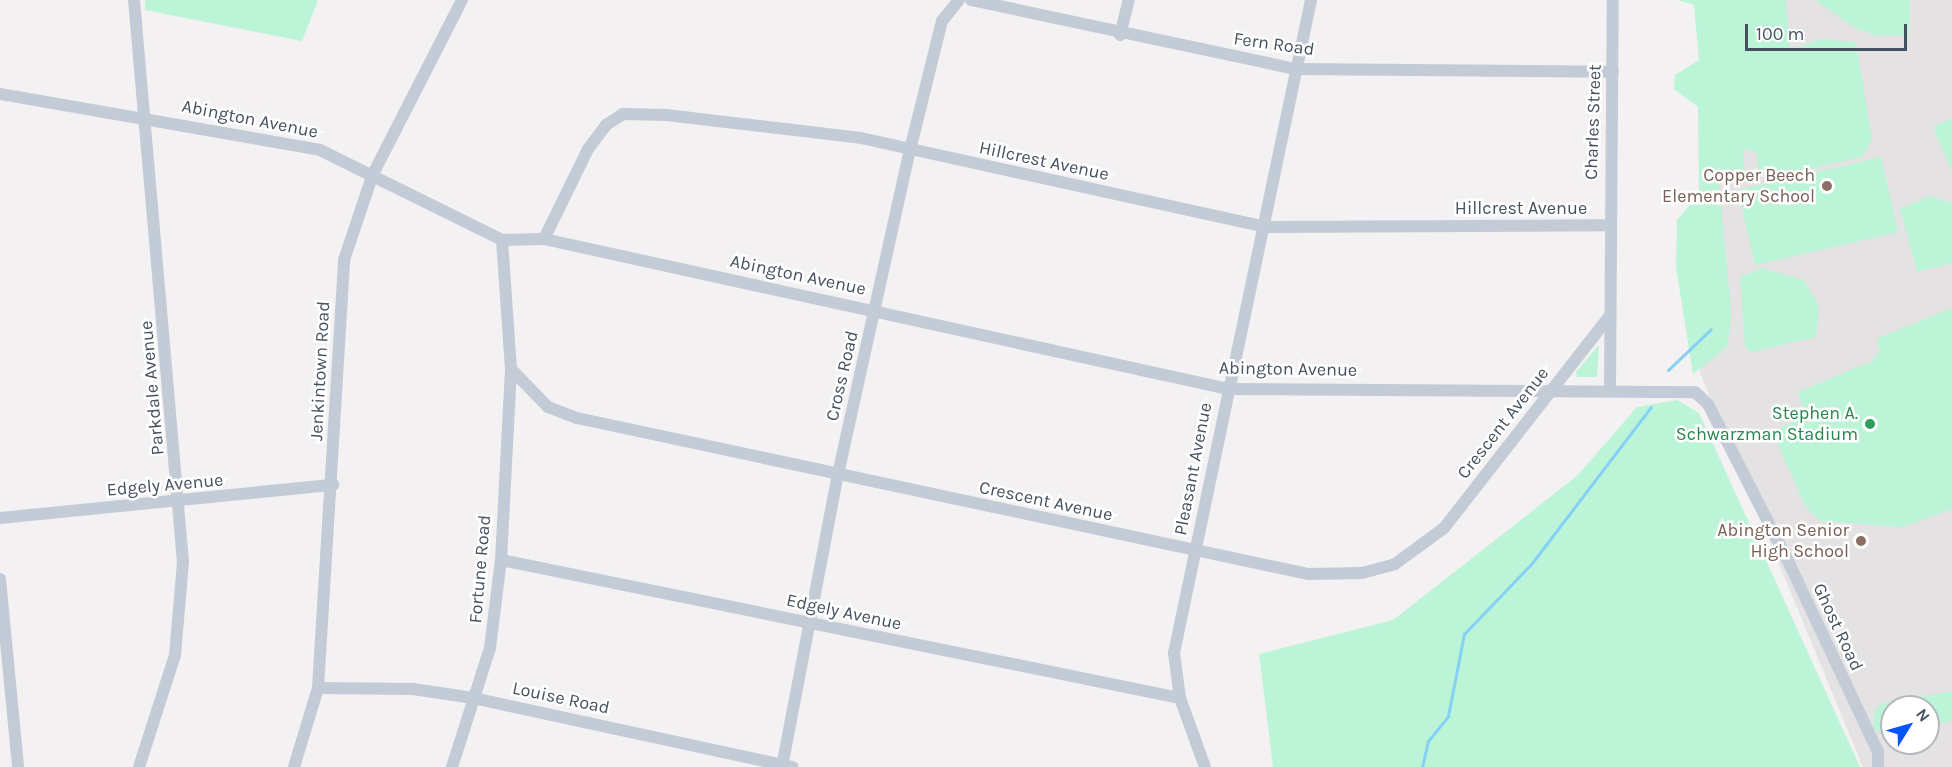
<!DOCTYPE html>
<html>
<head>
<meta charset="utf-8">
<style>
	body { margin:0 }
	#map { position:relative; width:1952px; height:767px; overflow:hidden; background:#f3f1f1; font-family:Karla,sans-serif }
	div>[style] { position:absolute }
	.education>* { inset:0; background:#e4e2e2 }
	.green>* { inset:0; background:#bcf4d8; transform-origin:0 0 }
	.stream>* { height:3px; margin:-1.5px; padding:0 1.5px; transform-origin:1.5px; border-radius:1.5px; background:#85d1f5 }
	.minor>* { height:12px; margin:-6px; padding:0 6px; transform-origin:6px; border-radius:6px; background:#c3cbd7 }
	.dots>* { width:16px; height:16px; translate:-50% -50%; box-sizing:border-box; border:3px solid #fff; border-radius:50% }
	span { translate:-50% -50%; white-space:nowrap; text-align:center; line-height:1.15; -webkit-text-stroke:5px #fff; paint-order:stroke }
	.street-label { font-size:18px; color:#465160 }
	.education-label { font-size:18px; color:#785e54 }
	.right { translate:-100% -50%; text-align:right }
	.leisure-label { font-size:18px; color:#27864d }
	.north { position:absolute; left:1880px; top:695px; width:60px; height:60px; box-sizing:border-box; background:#fff; border:2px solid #b5b9bf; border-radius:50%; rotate:53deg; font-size:16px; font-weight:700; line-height:24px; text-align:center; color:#465160 }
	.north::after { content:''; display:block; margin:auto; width:21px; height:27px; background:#0754f7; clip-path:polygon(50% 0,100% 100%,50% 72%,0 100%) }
	.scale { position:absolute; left:1745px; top:24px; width:162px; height:27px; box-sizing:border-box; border:3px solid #465160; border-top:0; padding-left:8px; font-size:18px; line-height:21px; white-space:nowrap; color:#465160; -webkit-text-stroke:4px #fff; paint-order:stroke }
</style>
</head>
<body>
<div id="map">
	<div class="education">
		<div style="clip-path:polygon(evenodd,1705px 0,1952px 0,1952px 767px,1863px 767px,1700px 373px,1705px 0,1892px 707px,1928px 707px,1928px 743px,1892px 743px,1892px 707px)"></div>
	</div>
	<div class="green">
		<div style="clip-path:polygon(145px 0,318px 0,302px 41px,145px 10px)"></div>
		<div style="clip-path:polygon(1678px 0,1786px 0,1790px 51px,1820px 39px,1856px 42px,1872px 140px,1862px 157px,1782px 175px,1759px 170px,1756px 152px,1743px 149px,1745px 174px,1718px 174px,1731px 311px,1728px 346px,1693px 374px,1676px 267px,1677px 220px,1699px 194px,1698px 107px,1674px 89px,1675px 75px,1699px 60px,1694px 5px)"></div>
		<div style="clip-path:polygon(1815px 0,1910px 0,1909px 36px,1874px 35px,1855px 28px)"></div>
		<div style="clip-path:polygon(1952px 118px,1952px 171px,1933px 127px)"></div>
		<div style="left:1881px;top:157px;width:77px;height:147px;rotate:77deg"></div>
		<div style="clip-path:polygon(1930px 196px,1952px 203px,1952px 263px,1917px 272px,1900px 209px)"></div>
		<div style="clip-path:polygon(1762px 268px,1803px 280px,1819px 305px,1816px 337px,1751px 352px,1745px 347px,1740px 277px)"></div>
		<div style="clip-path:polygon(1952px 308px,1952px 509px,1902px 527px,1820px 521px,1805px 506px,1772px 431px,1805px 417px,1798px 392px,1872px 361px,1880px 350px,1876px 339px)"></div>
		<div style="clip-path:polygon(1599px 345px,1597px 377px,1577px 377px,1576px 372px)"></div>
		<div style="clip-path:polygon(1677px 400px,1699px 413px,1860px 767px,1273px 767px,1259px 654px,1393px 620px,1577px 476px,1637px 407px)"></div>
		<div style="clip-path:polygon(1952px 691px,1952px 720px,1928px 729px,1928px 707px,1892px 707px,1892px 741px,1873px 728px,1874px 711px,1883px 703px)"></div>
	</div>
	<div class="stream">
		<div style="left:1668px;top:370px;width:59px;rotate:-43.6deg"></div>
		<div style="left:1422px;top:767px;width:27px;rotate:-77deg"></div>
		<div style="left:1428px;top:741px;width:32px;rotate:-51deg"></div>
		<div style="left:1448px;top:716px;width:84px;rotate:-79deg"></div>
		<div style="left:1464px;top:634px;width:98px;rotate:-46.2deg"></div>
		<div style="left:1532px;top:563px;width:196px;rotate:-52.7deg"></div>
	</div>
	<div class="minor">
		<div style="left:134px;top:0;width:564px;rotate:85.02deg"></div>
		<div style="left:183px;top:562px;width:93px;rotate:94.9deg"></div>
		<div style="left:175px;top:655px;width:118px;rotate:107.8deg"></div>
		<div style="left:971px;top:0;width:332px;rotate:12deg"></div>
		<div style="left:1296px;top:69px;width:317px;rotate:0.5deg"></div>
		<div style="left:1120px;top:35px;width:36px;rotate:-76deg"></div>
		<div style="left:0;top:94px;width:325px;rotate:9.9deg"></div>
		<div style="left:320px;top:150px;width:203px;rotate:26.3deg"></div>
		<div style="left:502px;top:240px;width:42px;rotate:-1.4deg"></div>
		<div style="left:544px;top:239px;width:700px;rotate:12.37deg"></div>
		<div style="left:1228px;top:389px;width:467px;rotate:0.4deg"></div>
		<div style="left:1695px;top:392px;width:18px;rotate:43deg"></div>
		<div style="left:1708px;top:404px;width:181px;rotate:63deg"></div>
		<div style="left:1790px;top:565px;width:207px;rotate:64.8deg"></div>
		<div style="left:1878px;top:752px;width:15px;rotate:90deg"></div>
		<div style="left:544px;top:239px;width:100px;rotate:-63.9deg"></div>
		<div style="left:588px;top:149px;width:30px;rotate:-53deg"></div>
		<div style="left:606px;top:125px;width:20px;rotate:-33deg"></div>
		<div style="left:623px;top:114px;width:43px;rotate:1.3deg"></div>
		<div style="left:666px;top:115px;width:196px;rotate:6.7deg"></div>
		<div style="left:861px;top:138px;width:414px;rotate:12.4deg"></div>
		<div style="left:1265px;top:227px;width:343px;rotate:-0.3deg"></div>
		<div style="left:511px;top:369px;width:53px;rotate:45.8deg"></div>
		<div style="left:548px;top:407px;width:31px;rotate:21deg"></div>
		<div style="left:577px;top:418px;width:747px;rotate:12.05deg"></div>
		<div style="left:1308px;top:574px;width:54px;rotate:-1.1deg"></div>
		<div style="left:1362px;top:573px;width:34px;rotate:-15deg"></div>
		<div style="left:1395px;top:564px;width:61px;rotate:-36.3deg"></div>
		<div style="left:1444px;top:528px;width:268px;rotate:-52deg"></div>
		<div style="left:1610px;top:388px;width:388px;rotate:-89.6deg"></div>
		<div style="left:0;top:518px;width:335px;rotate:-5.7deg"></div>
		<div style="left:501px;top:560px;width:693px;rotate:11.49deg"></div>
		<div style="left:0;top:579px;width:189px;rotate:84.5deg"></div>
		<div style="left:318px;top:688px;width:95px;rotate:0.6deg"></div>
		<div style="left:413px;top:689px;width:61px;rotate:8.5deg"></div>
		<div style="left:473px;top:698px;width:327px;rotate:12.2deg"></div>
		<div style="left:294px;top:767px;width:83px;rotate:-73.1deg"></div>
		<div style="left:318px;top:688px;width:429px;rotate:-86.5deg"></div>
		<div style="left:344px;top:260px;width:91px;rotate:-71.4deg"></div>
		<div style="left:373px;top:174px;width:195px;rotate:-62.9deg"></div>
		<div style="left:452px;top:767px;width:125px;rotate:-72.3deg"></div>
		<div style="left:490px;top:648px;width:89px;rotate:-82.9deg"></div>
		<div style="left:501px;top:560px;width:191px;rotate:-87deg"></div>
		<div style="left:511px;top:369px;width:129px;rotate:-94deg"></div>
		<div style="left:782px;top:767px;width:298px;rotate:-79.2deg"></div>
		<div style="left:838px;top:474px;width:332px;rotate:-77.5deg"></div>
		<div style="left:910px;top:150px;width:133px;rotate:-76.1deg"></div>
		<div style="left:942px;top:21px;width:27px;rotate:-51deg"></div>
		<div style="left:1205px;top:767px;width:73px;rotate:-109.9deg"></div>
		<div style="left:1180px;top:698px;width:45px;rotate:-97.6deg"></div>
		<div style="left:1174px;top:653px;width:667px;rotate:-78.15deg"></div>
	</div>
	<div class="dots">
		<div style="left:1827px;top:186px;background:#8d6e63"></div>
		<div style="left:1870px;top:424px;background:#2e9e5b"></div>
		<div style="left:1861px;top:541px;background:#8d6e63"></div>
	</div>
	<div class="street-label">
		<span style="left:1274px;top:44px;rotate:8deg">Fern Road</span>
		<span style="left:250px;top:119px;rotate:11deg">Abington Avenue</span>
		<span style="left:1593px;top:122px;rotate:-88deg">Charles Street</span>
		<span style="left:1044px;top:161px;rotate:12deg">Hillcrest Avenue</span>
		<span style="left:1521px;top:208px">Hillcrest Avenue</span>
		<span style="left:798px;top:275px;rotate:12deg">Abington Avenue</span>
		<span style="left:1288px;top:369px;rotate:1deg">Abington Avenue</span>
		<span style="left:320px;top:371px;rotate:-87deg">Jenkintown Road</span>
		<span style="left:842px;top:376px;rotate:-77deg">Cross Road</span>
		<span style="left:152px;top:388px;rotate:-95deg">Parkdale Avenue</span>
		<span style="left:1503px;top:423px;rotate:-52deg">Crescent Avenue</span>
		<span style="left:1193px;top:469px;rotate:-79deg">Pleasant Avenue</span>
		<span style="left:165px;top:485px;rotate:-5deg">Edgely Avenue</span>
		<span style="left:1046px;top:501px;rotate:12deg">Crescent Avenue</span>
		<span style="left:480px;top:569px;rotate:-85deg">Fortune Road</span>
		<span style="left:844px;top:612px;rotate:12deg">Edgely Avenue</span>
		<span style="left:1838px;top:627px;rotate:65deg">Ghost Road</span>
		<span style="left:561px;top:698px;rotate:12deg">Louise Road</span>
	</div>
	<div class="education-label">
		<span class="right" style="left:1815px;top:186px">Copper Beech<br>Elementary School</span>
		<span class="right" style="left:1849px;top:541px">Abington Senior<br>High School</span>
	</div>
	<div class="leisure-label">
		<span class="right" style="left:1858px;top:424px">Stephen A.<br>Schwarzman Stadium</span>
	</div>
	<div class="north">N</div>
	<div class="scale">100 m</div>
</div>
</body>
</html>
